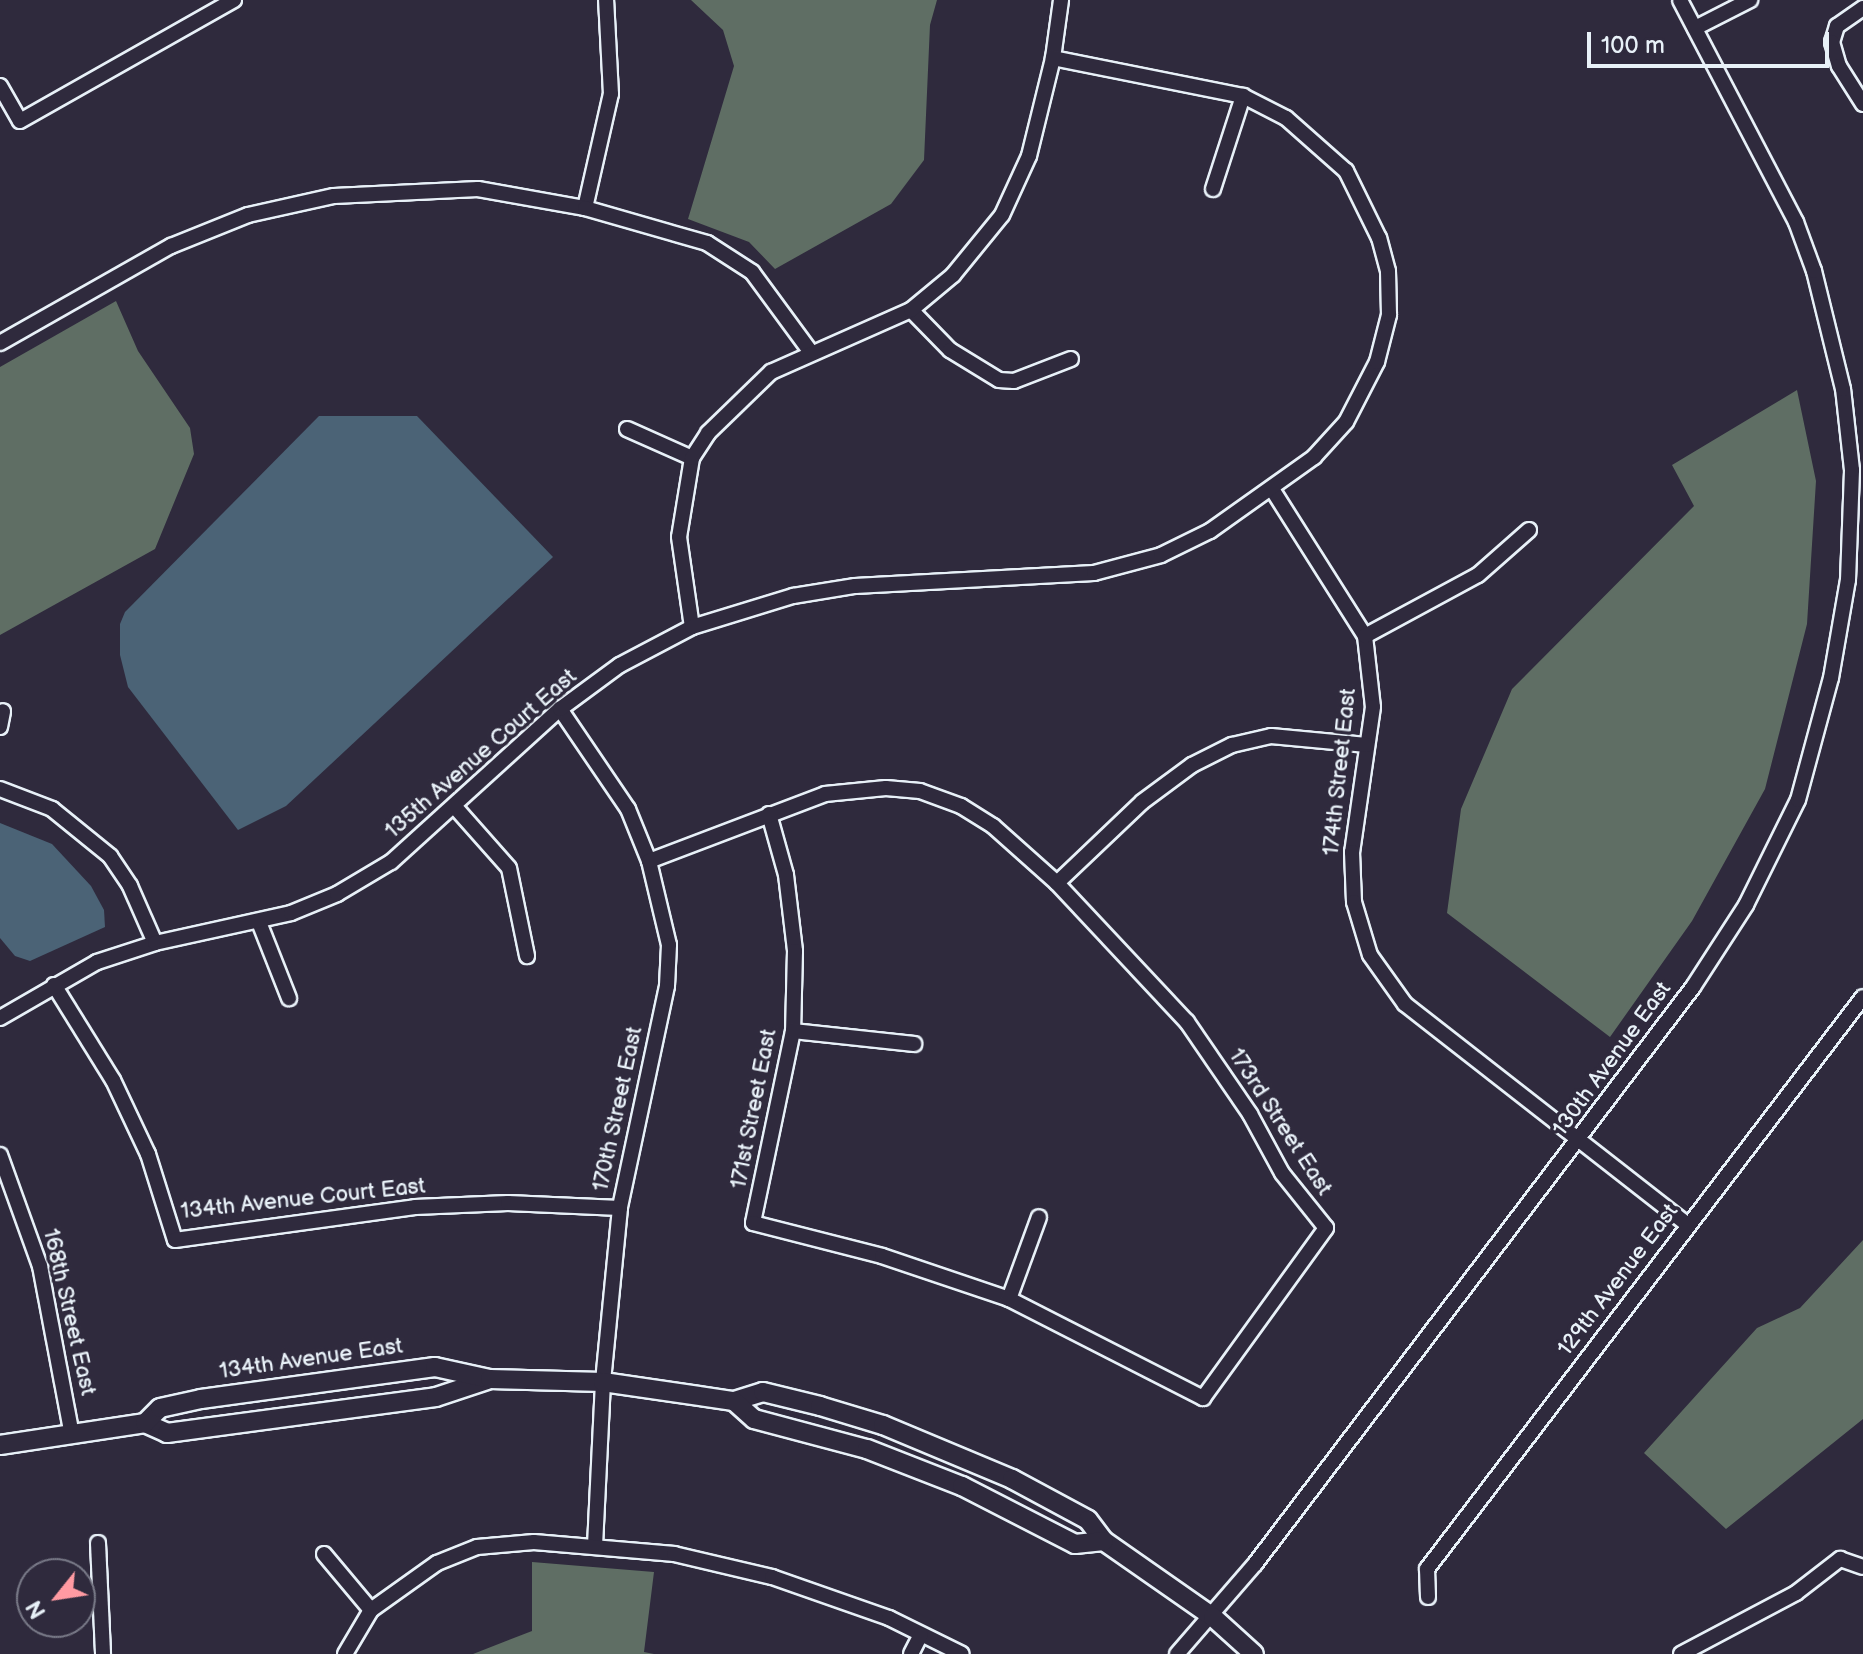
<!DOCTYPE html>
<html>
<head>
<meta charset="utf-8">
<style>
	body { margin:0 }
	#map { position:relative; width:1863px; height:1654px; overflow:hidden; background:#2f2a3d; font-family:"Balsamiq Sans",sans-serif }
	div>[style] { position:absolute }
	.green>* { inset:0; background:#5f6e64 }
	.water>* { inset:0; background:#4b6376 }
	.roads { filter:drop-shadow(2px 0 #e8f1f8) drop-shadow(-2px 0 #e8f1f8) drop-shadow(0 2px #e8f1f8) drop-shadow(0 -2px #e8f1f8) }
	.minor>* { height:14px; margin:-7px; padding:0 7px; transform-origin:7px; border-radius:7px; background:#2f2a3d }
	.tertiary>* { height:18px; margin:-9px; padding:0 9px; transform-origin:9px; border-radius:9px; background:#2f2a3d }
	span { translate:-50% -50%; white-space:nowrap; text-align:center; line-height:1.15; -webkit-text-stroke:7px #2f2a3d; paint-order:stroke }
	.street-label { font-size:22px; color:#e8f1f8 }
	.north { position:absolute; left:16px; top:1558px; width:80px; height:80px; box-sizing:border-box; background:#2f2a3d; border:2px solid #797a88; border-radius:50%; rotate:240deg; font-size:22px; font-weight:700; line-height:32px; text-align:center; color:#e8f1f8 }
	.north::after { content:''; display:block; margin:auto; width:28px; height:36px; background:#ff9aa2; clip-path:polygon(50% 0,100% 100%,50% 72%,0 100%) }
	.scale { position:absolute; left:1587px; top:32px; width:242px; height:36px; box-sizing:border-box; border:4px solid #e8f1f8; border-top:0; padding-left:10px; font-size:24px; line-height:28px; white-space:nowrap; color:#e8f1f8; -webkit-text-stroke:6px #2f2a3d; paint-order:stroke }
</style>
</head>
<body>
<div id="map">
	<div class="green">
		<div style="clip-path:polygon(691px 0,937px 0,930px 25px,924px 160px,891px 204px,775px 269px,749px 242px,688px 219px,734px 66px,723px 30px)"></div>
		<div style="clip-path:polygon(116px 301px,138px 351px,190px 428px,194px 454px,155px 549px,0 635px,0 367px)"></div>
		<div style="clip-path:polygon(1797px 390px,1816px 481px,1807px 624px,1765px 789px,1692px 921px,1610px 1037px,1447px 913px,1461px 809px,1512px 689px,1694px 506px,1672px 465px)"></div>
		<div style="clip-path:polygon(1863px 1240px,1863px 1419px,1726px 1529px,1644px 1453px,1757px 1328px,1800px 1308px)"></div>
		<div style="clip-path:polygon(532px 1562px,654px 1572px,644px 1652px,654px 1654px,473px 1654px,532px 1631px)"></div>
	</div>
	<div class="water">
		<div style="clip-path:polygon(319px 416px,417px 416px,553px 557px,286px 806px,238px 830px,128px 687px,120px 655px,120px 624px,125px 612px)"></div>
		<div style="clip-path:polygon(0 823px,52px 844px,91px 886px,104px 910px,105px 927px,30px 961px,15px 956px,0 938px)"></div>
	</div>
	<div class="roads">
		<div class="minor">
			<div style="left:1863px;top:8px;width:32px;rotate:145deg"></div>
			<div style="left:1837px;top:26px;width:17px;rotate:107deg"></div>
			<div style="left:1832px;top:42px;width:25px;rotate:74deg"></div>
			<div style="left:1839px;top:66px;width:45px;rotate:57.7deg"></div>
			<div style="left:1695px;top:28px;width:62px;rotate:-27deg"></div>
			<div style="left:0;top:86px;width:40px;rotate:60.3deg"></div>
			<div style="left:20px;top:121px;width:246px;rotate:-29.5deg"></div>
			<div style="left:1213px;top:189px;width:98px;rotate:-72.1deg"></div>
			<div style="left:585px;top:208px;width:117px;rotate:-77.2deg"></div>
			<div style="left:611px;top:94px;width:94px;rotate:-93deg"></div>
			<div style="left:911px;top:310px;width:56px;rotate:45.7deg"></div>
			<div style="left:950px;top:350px;width:57px;rotate:31.5deg"></div>
			<div style="left:999px;top:380px;width:15px;rotate:4deg"></div>
			<div style="left:1014px;top:381px;width:61px;rotate:-21.1deg"></div>
			<div style="left:0;top:343px;width:197px;rotate:-29.6deg"></div>
			<div style="left:171px;top:246px;width:83px;rotate:-21.9deg"></div>
			<div style="left:248px;top:215px;width:88px;rotate:-12.5deg"></div>
			<div style="left:334px;top:196px;width:144px;rotate:-2.8deg"></div>
			<div style="left:478px;top:189px;width:109px;rotate:10.1deg"></div>
			<div style="left:585px;top:208px;width:127px;rotate:16deg"></div>
			<div style="left:707px;top:243px;width:54px;rotate:32.8deg"></div>
			<div style="left:752px;top:272px;width:98px;rotate:53.7deg"></div>
			<div style="left:627px;top:429px;width:71px;rotate:24deg"></div>
			<div style="left:692px;top:458px;width:80px;rotate:99.3deg"></div>
			<div style="left:679px;top:537px;width:91px;rotate:81.8deg"></div>
			<div style="left:692px;top:458px;width:30px;rotate:-57deg"></div>
			<div style="left:708px;top:433px;width:88px;rotate:-44.1deg"></div>
			<div style="left:771px;top:372px;width:153px;rotate:-23.9deg"></div>
			<div style="left:911px;top:310px;width:55px;rotate:-39.8deg"></div>
			<div style="left:953px;top:275px;width:77px;rotate:-50.8deg"></div>
			<div style="left:1002px;top:215px;width:65px;rotate:-65.4deg"></div>
			<div style="left:1029px;top:156px;width:101px;rotate:-76.2deg"></div>
			<div style="left:1053px;top:58px;width:59px;rotate:-82.1deg"></div>
			<div style="left:1272px;top:489px;width:174px;rotate:57.7deg"></div>
			<div style="left:1365px;top:636px;width:71px;rotate:83.6deg"></div>
			<div style="left:1373px;top:707px;width:147px;rotate:98.2deg"></div>
			<div style="left:1352px;top:852px;width:50px;rotate:87.7deg"></div>
			<div style="left:1354px;top:902px;width:55px;rotate:73.2deg"></div>
			<div style="left:1370px;top:955px;width:60px;rotate:54.5deg"></div>
			<div style="left:1405px;top:1004px;width:359px;rotate:38deg"></div>
			<div style="left:1365px;top:636px;width:128px;rotate:-28.4deg"></div>
			<div style="left:1478px;top:575px;width:68px;rotate:-41.4deg"></div>
			<div style="left:560px;top:709px;width:121px;rotate:55.8deg"></div>
			<div style="left:628px;top:809px;width:56px;rotate:68deg"></div>
			<div style="left:649px;top:861px;width:86px;rotate:76.6deg"></div>
			<div style="left:669px;top:945px;width:41px;rotate:92.8deg"></div>
			<div style="left:667px;top:986px;width:227px;rotate:102deg"></div>
			<div style="left:620px;top:1208px;width:175px;rotate:95.6deg"></div>
			<div style="left:603px;top:1382px;width:162px;rotate:92.8deg"></div>
			<div style="left:0;top:727px;width:16px;rotate:-79deg"></div>
			<div style="left:0;top:789px;width:56px;rotate:21deg"></div>
			<div style="left:52px;top:809px;width:75px;rotate:39deg"></div>
			<div style="left:110px;top:856px;width:36px;rotate:56deg"></div>
			<div style="left:130px;top:886px;width:62px;rotate:66.3deg"></div>
			<div style="left:455px;top:807px;width:81px;rotate:48.5deg"></div>
			<div style="left:509px;top:868px;width:90px;rotate:78.4deg"></div>
			<div style="left:769px;top:814px;width:63px;rotate:74.4deg"></div>
			<div style="left:786px;top:875px;width:77px;rotate:83.2deg"></div>
			<div style="left:795px;top:951px;width:80px;rotate:91.4deg"></div>
			<div style="left:793px;top:1031px;width:196px;rotate:101.8deg"></div>
			<div style="left:753px;top:1223px;width:133px;rotate:14.3deg"></div>
			<div style="left:882px;top:1256px;width:134px;rotate:18.7deg"></div>
			<div style="left:1009px;top:1299px;width:218px;rotate:27deg"></div>
			<div style="left:1203px;top:1398px;width:210px;rotate:-54.1deg"></div>
			<div style="left:1326px;top:1228px;width:70px;rotate:-128.7deg"></div>
			<div style="left:1282px;top:1173px;width:67px;rotate:-118.5deg"></div>
			<div style="left:1250px;top:1114px;width:112px;rotate:-124.4deg"></div>
			<div style="left:1187px;top:1022px;width:190px;rotate:-133.1deg"></div>
			<div style="left:649px;top:861px;width:188px;rotate:-20.8deg"></div>
			<div style="left:825px;top:794px;width:61px;rotate:-5.6deg"></div>
			<div style="left:886px;top:788px;width:34px;rotate:5deg"></div>
			<div style="left:920px;top:791px;width:44px;rotate:20.1deg"></div>
			<div style="left:961px;top:806px;width:38px;rotate:32deg"></div>
			<div style="left:993px;top:826px;width:86px;rotate:41.7deg"></div>
			<div style="left:1057px;top:883px;width:117px;rotate:-43.6deg"></div>
			<div style="left:1142px;top:802px;width:62px;rotate:-36.5deg"></div>
			<div style="left:1192px;top:765px;width:45px;rotate:-26.6deg"></div>
			<div style="left:1232px;top:745px;width:40px;rotate:-13deg"></div>
			<div style="left:1271px;top:736px;width:96px;rotate:5.4deg"></div>
			<div style="left:259px;top:922px;width:82px;rotate:68.5deg"></div>
			<div style="left:54px;top:985px;width:112px;rotate:58.2deg"></div>
			<div style="left:113px;top:1080px;width:82px;rotate:64.7deg"></div>
			<div style="left:148px;top:1154px;width:90px;rotate:72.6deg"></div>
			<div style="left:175px;top:1240px;width:242px;rotate:-7.8deg"></div>
			<div style="left:415px;top:1207px;width:93px;rotate:-2.5deg"></div>
			<div style="left:508px;top:1203px;width:112px;rotate:2.6deg"></div>
			<div style="left:0;top:1018px;width:112px;rotate:-30deg"></div>
			<div style="left:97px;top:962px;width:61px;rotate:-18.1deg"></div>
			<div style="left:155px;top:943px;width:139px;rotate:-12.4deg"></div>
			<div style="left:291px;top:913px;width:50px;rotate:-22.4deg"></div>
			<div style="left:337px;top:894px;width:63px;rotate:-30.7deg"></div>
			<div style="left:391px;top:862px;width:228px;rotate:-42.2deg"></div>
			<div style="left:560px;top:709px;width:74px;rotate:-36.3deg"></div>
			<div style="left:620px;top:665px;width:81px;rotate:-27.8deg"></div>
			<div style="left:692px;top:627px;width:106px;rotate:-17.1deg"></div>
			<div style="left:793px;top:596px;width:63px;rotate:-9.2deg"></div>
			<div style="left:855px;top:586px;width:239px;rotate:-3.1deg"></div>
			<div style="left:1094px;top:573px;width:69px;rotate:-15deg"></div>
			<div style="left:1161px;top:555px;width:55px;rotate:-26.1deg"></div>
			<div style="left:1210px;top:531px;width:128px;rotate:-35.4deg"></div>
			<div style="left:1314px;top:457px;width:47px;rotate:-47.6deg"></div>
			<div style="left:1346px;top:422px;width:68px;rotate:-62.7deg"></div>
			<div style="left:1377px;top:362px;width:49px;rotate:-75.7deg"></div>
			<div style="left:1389px;top:315px;width:44px;rotate:-91.3deg"></div>
			<div style="left:1388px;top:271px;width:34px;rotate:-105deg"></div>
			<div style="left:1379px;top:238px;width:75px;rotate:-116.2deg"></div>
			<div style="left:1346px;top:171px;width:80px;rotate:-138.5deg"></div>
			<div style="left:1286px;top:118px;width:48px;rotate:-152.9deg"></div>
			<div style="left:1243px;top:96px;width:194px;rotate:-168.7deg"></div>
			<div style="left:793px;top:1031px;width:122px;rotate:6.1deg"></div>
			<div style="left:0;top:1155px;width:118px;rotate:70.2deg"></div>
			<div style="left:40px;top:1266px;width:172px;rotate:79.3deg"></div>
			<div style="left:1009px;top:1299px;width:87px;rotate:-69.9deg"></div>
			<div style="left:98px;top:1543px;width:111px;rotate:87.4deg"></div>
			<div style="left:324px;top:1554px;width:73px;rotate:50deg"></div>
			<div style="left:1428px;top:1597px;width:28px;rotate:-92deg"></div>
			<div style="left:1427px;top:1569px;width:719px;rotate:-52.68deg"></div>
			<div style="left:345px;top:1654px;width:51px;rotate:-59.4deg"></div>
			<div style="left:371px;top:1610px;width:81px;rotate:-35.5deg"></div>
			<div style="left:437px;top:1563px;width:43px;rotate:-21.8deg"></div>
			<div style="left:477px;top:1547px;width:57px;rotate:-5deg"></div>
			<div style="left:534px;top:1542px;width:141px;rotate:4.9deg"></div>
			<div style="left:674px;top:1554px;width:101px;rotate:13.2deg"></div>
			<div style="left:772px;top:1577px;width:124px;rotate:19.3deg"></div>
			<div style="left:889px;top:1618px;width:81px;rotate:26.3deg"></div>
			<div style="left:911px;top:1654px;width:22px;rotate:-63deg"></div>
			<div style="left:1177px;top:1654px;width:119px;rotate:-49.1deg"></div>
			<div style="left:1255px;top:1564px;width:724px;rotate:-52.8deg"></div>
			<div style="left:1693px;top:987px;width:98px;rotate:-57.1deg"></div>
			<div style="left:1746px;top:905px;width:117px;rotate:-63.7deg"></div>
			<div style="left:1798px;top:800px;width:126px;rotate:-74.9deg"></div>
			<div style="left:1831px;top:678px;width:99px;rotate:-80.2deg"></div>
			<div style="left:1848px;top:580px;width:110px;rotate:-87.9deg"></div>
			<div style="left:1852px;top:470px;width:81px;rotate:-96.3deg"></div>
			<div style="left:1843px;top:389px;width:122px;rotate:-103.8deg"></div>
			<div style="left:1814px;top:271px;width:52px;rotate:-110.2deg"></div>
			<div style="left:1796px;top:222px;width:250px;rotate:-117.6deg"></div>
			<div style="left:1681px;top:1654px;width:130px;rotate:-27.9deg"></div>
			<div style="left:1796px;top:1593px;width:56px;rotate:-37.7deg"></div>
			<div style="left:1840px;top:1559px;width:24px;rotate:19deg"></div>
		</div>
		<div class="tertiary">
			<div style="left:734px;top:1401px;width:30px;rotate:-17deg"></div>
			<div style="left:763px;top:1392px;width:59px;rotate:13.8deg"></div>
			<div style="left:820px;top:1406px;width:66px;rotate:16.8deg"></div>
			<div style="left:883px;top:1425px;width:140px;rotate:22.7deg"></div>
			<div style="left:1012px;top:1479px;width:86px;rotate:28.3deg"></div>
			<div style="left:1088px;top:1520px;width:26px;rotate:53deg"></div>
			<div style="left:1104px;top:1541px;width:133px;rotate:34.9deg"></div>
			<div style="left:1213px;top:1617px;width:55px;rotate:42.1deg"></div>
			<div style="left:145px;top:1423px;width:24px;rotate:24deg"></div>
			<div style="left:167px;top:1433px;width:271px;rotate:-7.6deg"></div>
			<div style="left:436px;top:1397px;width:54px;rotate:-18.4deg"></div>
			<div style="left:0;top:1445px;width:147px;rotate:-8.6deg"></div>
			<div style="left:145px;top:1423px;width:21px;rotate:-45deg"></div>
			<div style="left:160px;top:1408px;width:42px;rotate:-12.4deg"></div>
			<div style="left:201px;top:1399px;width:236px;rotate:-7.8deg"></div>
			<div style="left:435px;top:1367px;width:56px;rotate:12.3deg"></div>
			<div style="left:490px;top:1379px;width:113px;rotate:1.5deg"></div>
			<div style="left:603px;top:1382px;width:132px;rotate:8.3deg"></div>
			<div style="left:734px;top:1401px;width:27px;rotate:42deg"></div>
			<div style="left:754px;top:1419px;width:117px;rotate:14.9deg"></div>
			<div style="left:867px;top:1449px;width:102px;rotate:21.3deg"></div>
			<div style="left:962px;top:1486px;width:127px;rotate:27.2deg"></div>
			<div style="left:1075px;top:1544px;width:29px;rotate:-6deg"></div>
		</div>
	</div>
	<div class="street-label">
		<span style="left:481px;top:754px;rotate:-41deg">135th Avenue Court East</span>
		<span style="left:1340px;top:772px;rotate:-84deg">174th Street East</span>
		<span style="left:1612px;top:1059px;rotate:-54deg">130th Avenue East</span>
		<span style="left:618px;top:1109px;rotate:-78deg">170th Street East</span>
		<span style="left:754px;top:1109px;rotate:-79deg">171st Street East</span>
		<span style="left:1280px;top:1122px;rotate:57deg">173rd Street East</span>
		<span style="left:303px;top:1199px;rotate:-6deg">134th Avenue Court East</span>
		<span style="left:1618px;top:1280px;rotate:-53deg">129th Avenue East</span>
		<span style="left:69px;top:1312px;rotate:77deg">168th Street East</span>
		<span style="left:311px;top:1359px;rotate:-8deg">134th Avenue East</span>
	</div>
	<div class="north">N</div>
	<div class="scale">100 m</div>
</div>
</body>
</html>
